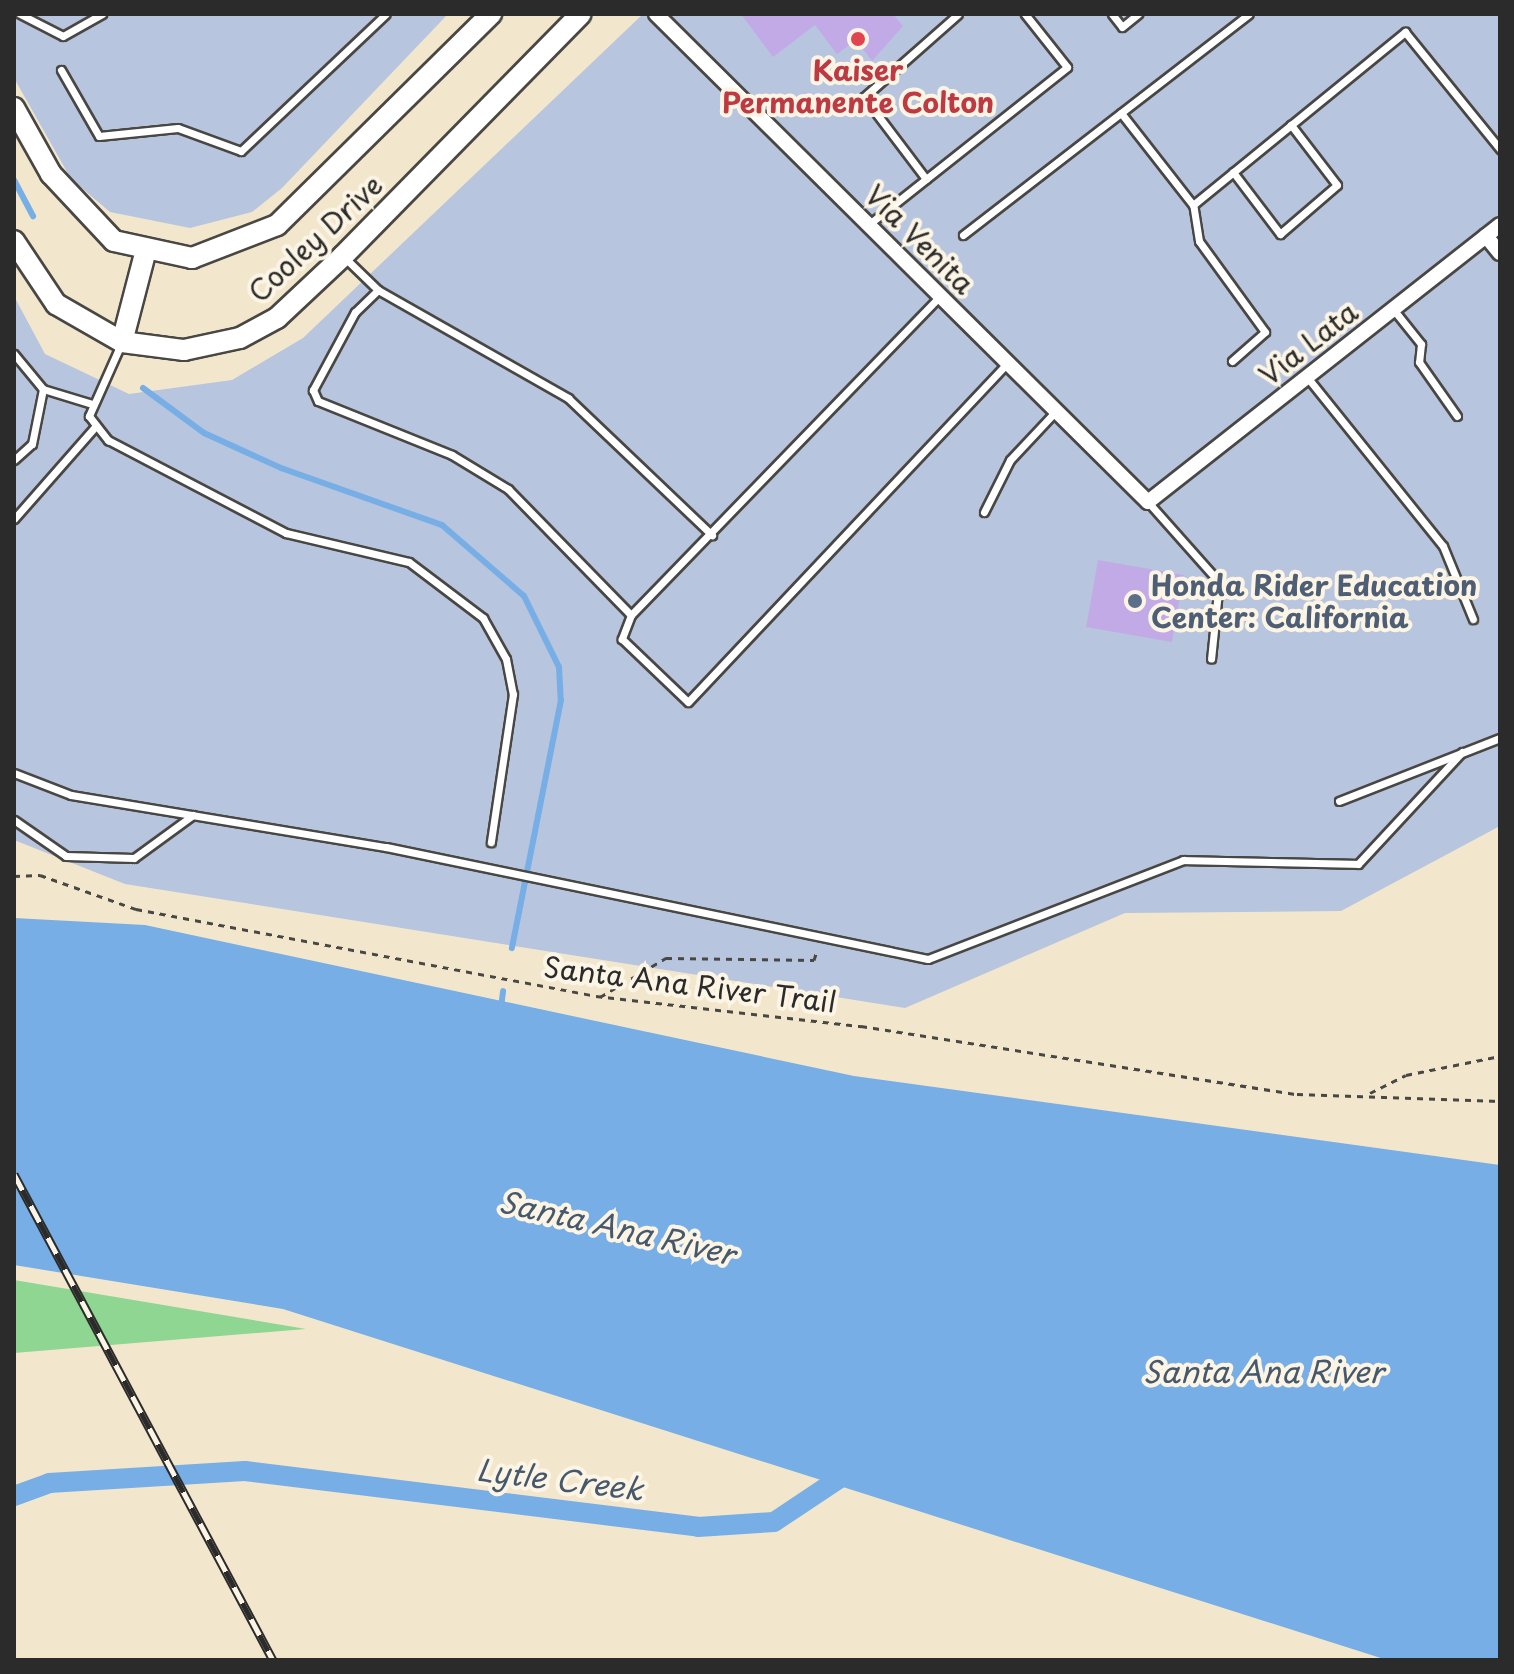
<!DOCTYPE html>
<html>
<head>
<meta charset="utf-8">
<style>
	body { margin:0 }
	#map { position:relative; width:1514px; height:1674px; overflow:hidden; background:#f2e7cc; font-family:"Playpen Sans",sans-serif }
	div>[style] { position:absolute }
	.industrial>* { inset:0; background:#b7c5de }
	.green>* { inset:0; background:#8ed691 }
	.water>* { inset:0; background:#77aee6 }
	.stream>* { height:6px; margin:-3px; padding:0 3px; transform-origin:3px; border-radius:3px; background:#77aee6 }
	.canal>* { height:20px; margin:-10px; padding:0 10px; transform-origin:10px; border-radius:10px; background:#77aee6 }
	.building>* { inset:0; background:#c2aae7; transform-origin:0 0 }
	.path>* { height:3px; margin-top:-1.5px; transform-origin:0; background:repeating-linear-gradient(90deg,#494743 0 6px,transparent 0 12px) }
	.roads { filter:drop-shadow(2px 0 #494743) drop-shadow(-2px 0 #494743) drop-shadow(0 2px #494743) drop-shadow(0 -2px #494743) }
	.lane>* { height:7px; margin:-3.5px; padding:0 3.5px; transform-origin:3.5px; border-radius:3.5px; background:#fff }
	.street>* { height:14px; margin:-7px; padding:0 7px; transform-origin:7px; border-radius:7px; background:#fff }
	.secondary>* { height:20px; margin:-10px; padding:0 10px; transform-origin:10px; border-radius:10px; background:#fff }
	.rail>* { height:9px; margin-top:-4.5px; transform-origin:0; background:repeating-linear-gradient(90deg,#fcf5e5 0 18px,#2b2b2b 0 36px); box-sizing:border-box; border-block:2px solid #2b2b2b }
	.dots>* { width:22px; height:22px; translate:-50% -50%; box-sizing:border-box; border:4px solid #fcf5e5; border-radius:50% }
	span { translate:-50% -50%; white-space:nowrap; text-align:center; line-height:1.15; -webkit-text-stroke:8px #fcf5e5; paint-order:stroke }
	.health-label { font-size:28px; color:#be3a42; font-weight:700 }
	.street-label { font-size:28px; color:#2b2b2b }
	.service-label { font-size:28px; color:#4e5e75; font-weight:700 }
	.left { translate:0 -50%; text-align:left }
	.water-label { font-size:30px; color:#46596c; font-style:italic }
	.frame { position:absolute; inset:0; border:16px solid #2b2b2b; pointer-events:none }
</style>
</head>
<body>
<div id="map">
	<div class="industrial">
		<div style="clip-path:polygon(14px 14px,448px 14px,282px 188px,252px 212px,190px 228px,110px 212px,71px 179px,14px 78px)"></div>
		<div style="clip-path:polygon(643px 14px,1500px 14px,1500px 826px,1341px 911px,1125px 913px,905px 1008px,125px 884px,14px 840px,14px 296px,45px 354px,129px 394px,232px 380px,303px 338px)"></div>
	</div>
	<div class="green">
		<div style="clip-path:polygon(14px 1280px,306px 1329px,14px 1353px)"></div>
	</div>
	<div class="water">
		<div style="clip-path:polygon(14px 918px,145px 925px,854px 1076px,1500px 1165px,1500px 1660px,1387px 1660px,283px 1309px,14px 1265px)"></div>
	</div>
	<div class="stream">
		<div style="left:14px;top:180px;width:41px;rotate:62.2deg"></div>
		<div style="left:143px;top:388px;width:76px;rotate:36.4deg"></div>
		<div style="left:204px;top:433px;width:85px;rotate:24.4deg"></div>
		<div style="left:281px;top:468px;width:171px;rotate:19.5deg"></div>
		<div style="left:442px;top:525px;width:108px;rotate:40.9deg"></div>
		<div style="left:524px;top:596px;width:79px;rotate:63.8deg"></div>
		<div style="left:559px;top:667px;width:33px;rotate:87deg"></div>
		<div style="left:561px;top:700px;width:253px;rotate:101.2deg"></div>
		<div style="left:501px;top:1008px;width:17px;rotate:-83deg"></div>
	</div>
	<div class="canal">
		<div style="left:14px;top:1496px;width:37px;rotate:-20deg"></div>
		<div style="left:49px;top:1483px;width:196px;rotate:-3.5deg"></div>
		<div style="left:245px;top:1471px;width:456px;rotate:7deg"></div>
		<div style="left:698px;top:1527px;width:76px;rotate:-3.8deg"></div>
		<div style="left:774px;top:1522px;width:94px;rotate:-33.7deg"></div>
	</div>
	<div class="building">
		<div style="clip-path:polygon(741px 14px,893px 14px,903px 26px,872px 61px,856px 40px,837px 54px,815px 25px,773px 57px)"></div>
		<div style="left:1098px;top:560px;width:87px;height:68px;rotate:10deg"></div>
	</div>
	<div class="path">
		<div style="left:14px;top:876px;width:26px;rotate:-2deg"></div>
		<div style="left:40px;top:875px;width:102px;rotate:19.5deg"></div>
		<div style="left:136px;top:909px;width:468px;rotate:10.7deg"></div>
		<div style="left:596px;top:996px;width:267px;rotate:6.5deg"></div>
		<div style="left:861px;top:1026px;width:441px;rotate:8.9deg"></div>
		<div style="left:1297px;top:1094px;width:203px;rotate:2deg"></div>
		<div style="left:600px;top:997px;width:77px;rotate:-30.6deg"></div>
		<div style="left:666px;top:958px;width:148px;rotate:0.8deg"></div>
		<div style="left:814px;top:960px;width:10px;rotate:-73deg"></div>
		<div style="left:1370px;top:1093px;width:40px;rotate:-26.6deg"></div>
		<div style="left:1406px;top:1075px;width:96px;rotate:-11.4deg"></div>
	</div>
	<div class="roads">
		<div class="lane">
			<div style="left:20px;top:14px;width:48px;rotate:27.1deg"></div>
			<div style="left:63px;top:36px;width:45px;rotate:-29.4deg"></div>
			<div style="left:1112px;top:14px;width:16px;rotate:52deg"></div>
			<div style="left:1122px;top:27px;width:21px;rotate:-39deg"></div>
			<div style="left:61px;top:70px;width:76px;rotate:60.1deg"></div>
			<div style="left:99px;top:136px;width:79px;rotate:-5.8deg"></div>
			<div style="left:178px;top:128px;width:67px;rotate:20.1deg"></div>
			<div style="left:241px;top:151px;width:199px;rotate:-43.4deg"></div>
			<div style="left:1121px;top:113px;width:117px;rotate:52deg"></div>
			<div style="left:1233px;top:172px;width:78px;rotate:52.8deg"></div>
			<div style="left:1280px;top:234px;width:75px;rotate:-40.7deg"></div>
			<div style="left:1337px;top:185px;width:76px;rotate:-127.5deg"></div>
			<div style="left:926px;top:179px;width:103px;rotate:-127.1deg"></div>
			<div style="left:864px;top:97px;width:125px;rotate:-41.4deg"></div>
			<div style="left:868px;top:225px;width:254px;rotate:-38.4deg"></div>
			<div style="left:1067px;top:67px;width:68px;rotate:-128.4deg"></div>
			<div style="left:963px;top:235px;width:361px;rotate:-37.7deg"></div>
			<div style="left:345px;top:258px;width:46px;rotate:44.1deg"></div>
			<div style="left:378px;top:290px;width:32px;rotate:136deg"></div>
			<div style="left:355px;top:312px;width:89px;rotate:118.3deg"></div>
			<div style="left:313px;top:390px;width:12px;rotate:66deg"></div>
			<div style="left:318px;top:401px;width:144px;rotate:21.9deg"></div>
			<div style="left:452px;top:455px;width:66px;rotate:31.3deg"></div>
			<div style="left:508px;top:489px;width:176px;rotate:45.7deg"></div>
			<div style="left:631px;top:615px;width:26px;rotate:111deg"></div>
			<div style="left:622px;top:639px;width:91px;rotate:43.7deg"></div>
			<div style="left:688px;top:702px;width:466px;rotate:-46.7deg"></div>
			<div style="left:378px;top:290px;width:219px;rotate:29.6deg"></div>
			<div style="left:568px;top:398px;width:199px;rotate:43.6deg"></div>
			<div style="left:1393px;top:309px;width:45px;rotate:51.3deg"></div>
			<div style="left:1421px;top:344px;width:18px;rotate:96deg"></div>
			<div style="left:1419px;top:362px;width:66px;rotate:54.9deg"></div>
			<div style="left:121px;top:344px;width:79px;rotate:114deg"></div>
			<div style="left:89px;top:416px;width:31px;rotate:52deg"></div>
			<div style="left:108px;top:440px;width:201px;rotate:27.6deg"></div>
			<div style="left:286px;top:533px;width:126px;rotate:13.3deg"></div>
			<div style="left:409px;top:562px;width:93px;rotate:37.1deg"></div>
			<div style="left:483px;top:618px;width:47px;rotate:60.7deg"></div>
			<div style="left:506px;top:659px;width:36px;rotate:79deg"></div>
			<div style="left:513px;top:694px;width:150px;rotate:98.5deg"></div>
			<div style="left:14px;top:354px;width:45px;rotate:50.4deg"></div>
			<div style="left:43px;top:389px;width:51px;rotate:17deg"></div>
			<div style="left:1232px;top:361px;width:44px;rotate:-41.3deg"></div>
			<div style="left:1265px;top:332px;width:112px;rotate:-126deg"></div>
			<div style="left:1199px;top:241px;width:36px;rotate:-99deg"></div>
			<div style="left:1193px;top:205px;width:274px;rotate:-39.2deg"></div>
			<div style="left:1405px;top:32px;width:151px;rotate:50.9deg"></div>
			<div style="left:1307px;top:377px;width:217px;rotate:51.2deg"></div>
			<div style="left:1443px;top:546px;width:79px;rotate:67.7deg"></div>
			<div style="left:14px;top:460px;width:24px;rotate:-42deg"></div>
			<div style="left:32px;top:444px;width:56px;rotate:-78.7deg"></div>
			<div style="left:1148px;top:502px;width:107px;rotate:48.4deg"></div>
			<div style="left:1219px;top:582px;width:77px;rotate:95.9deg"></div>
			<div style="left:984px;top:512px;width:58px;rotate:-63.4deg"></div>
			<div style="left:1010px;top:460px;width:67px;rotate:-46.8deg"></div>
			<div style="left:14px;top:519px;width:121px;rotate:-48.7deg"></div>
			<div style="left:631px;top:615px;width:444px;rotate:-45.9deg"></div>
			<div style="left:14px;top:773px;width:61px;rotate:21.1deg"></div>
			<div style="left:71px;top:795px;width:319px;rotate:9.4deg"></div>
			<div style="left:386px;top:847px;width:553px;rotate:11.68deg"></div>
			<div style="left:928px;top:959px;width:274px;rotate:-21.2deg"></div>
			<div style="left:1183px;top:860px;width:175px;rotate:1.3deg"></div>
			<div style="left:1358px;top:864px;width:153px;rotate:-47.1deg"></div>
			<div style="left:1339px;top:801px;width:173px;rotate:-21.4deg"></div>
			<div style="left:14px;top:820px;width:63px;rotate:34.7deg"></div>
			<div style="left:66px;top:856px;width:68px;rotate:1.7deg"></div>
			<div style="left:134px;top:858px;width:73px;rotate:-36.1deg"></div>
		</div>
		<div class="street">
			<div style="left:656px;top:14px;width:693px;rotate:44.77deg"></div>
			<div style="left:1148px;top:502px;width:448px;rotate:-38.2deg"></div>
			<div style="left:1486px;top:236px;width:22px;rotate:51deg"></div>
		</div>
		<div class="secondary">
			<div style="left:14px;top:108px;width:76px;rotate:60.7deg"></div>
			<div style="left:51px;top:174px;width:92px;rotate:46.8deg"></div>
			<div style="left:114px;top:241px;width:80px;rotate:12.3deg"></div>
			<div style="left:192px;top:258px;width:91px;rotate:-21.2deg"></div>
			<div style="left:277px;top:225px;width:301px;rotate:-44.6deg"></div>
			<div style="left:14px;top:241px;width:76px;rotate:56.3deg"></div>
			<div style="left:56px;top:304px;width:76px;rotate:29.9deg"></div>
			<div style="left:122px;top:342px;width:63px;rotate:7.4deg"></div>
			<div style="left:184px;top:350px;width:57px;rotate:-12.1deg"></div>
			<div style="left:240px;top:338px;width:42px;rotate:-28.4deg"></div>
			<div style="left:277px;top:318px;width:91px;rotate:-43.2deg"></div>
			<div style="left:343px;top:256px;width:339px;rotate:-45.5deg"></div>
			<div style="left:122px;top:342px;width:95px;rotate:-75.4deg"></div>
		</div>
	</div>
	<div class="rail">
		<div style="left:14px;top:1174px;width:551px;rotate:61.95deg"></div>
	</div>
	<div class="dots">
		<div style="left:858px;top:39px;background:#e0444e"></div>
		<div style="left:1135px;top:601px;background:#5c6f8a"></div>
	</div>
	<div class="health-label">
		<span style="left:858px;top:86px">Kaiser<br>Permanente Colton</span>
	</div>
	<div class="street-label">
		<span style="left:315px;top:238px;rotate:-43deg">Cooley Drive</span>
		<span style="left:920px;top:239px;rotate:45deg">Via Venita</span>
		<span style="left:1308px;top:343px;rotate:-38deg">Via Lata</span>
		<span style="left:690px;top:984px;rotate:7deg">Santa Ana River Trail</span>
	</div>
	<div class="service-label">
		<span class="left" style="left:1151px;top:601px">Honda Rider Education<br>Center: California</span>
	</div>
	<div class="water-label">
		<span style="left:617px;top:1227px;rotate:13deg">Santa Ana River</span>
		<span style="left:1263px;top:1371px">Santa Ana River</span>
		<span style="left:560px;top:1479px;rotate:7deg">Lytle Creek</span>
	</div>
	<div class="frame"></div>
</div>
</body>
</html>
